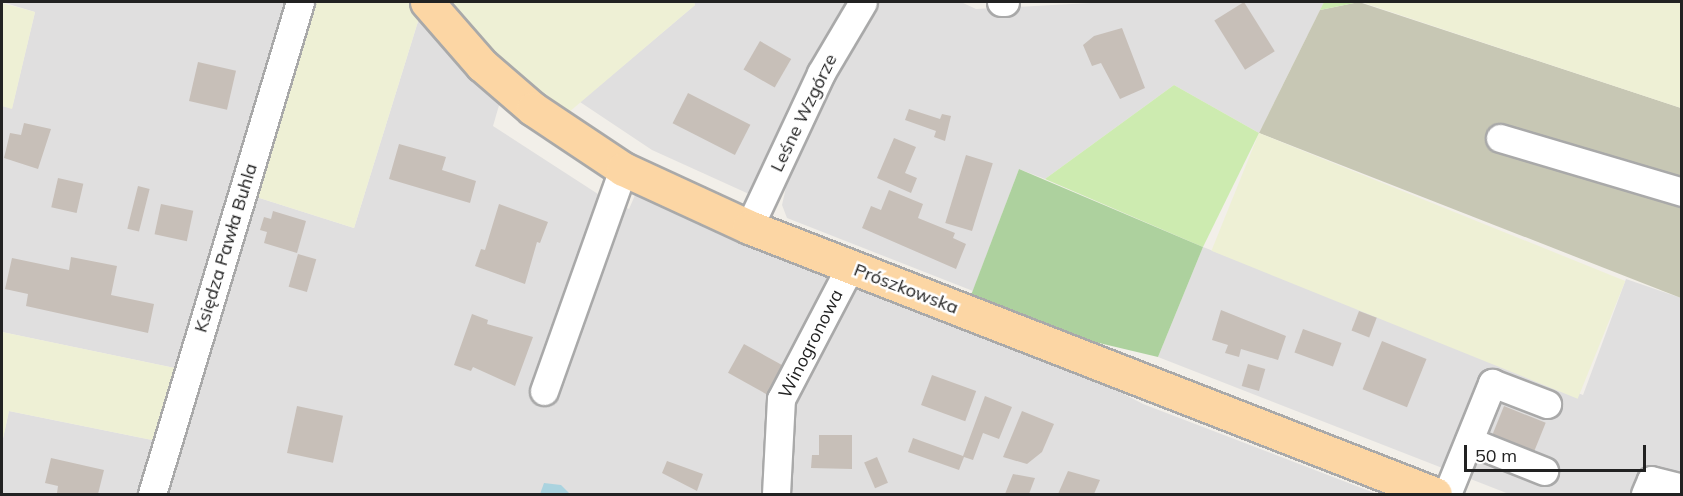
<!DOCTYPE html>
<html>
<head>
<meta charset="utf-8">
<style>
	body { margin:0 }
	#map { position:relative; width:1683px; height:496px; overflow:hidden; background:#f2efe9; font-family:Mulish,sans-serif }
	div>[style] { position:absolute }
	.residential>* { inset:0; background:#e0dfdf }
	.construction>* { inset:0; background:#c7c7b4 }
	.farmland>* { inset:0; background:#eef0d5; transform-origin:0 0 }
	.grass>* { inset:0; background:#cdebb0 }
	.forest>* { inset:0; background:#add19e }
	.water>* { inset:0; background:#aad3df }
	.building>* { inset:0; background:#c7bfb8; transform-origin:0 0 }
	.roads { filter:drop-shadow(2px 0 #a9a9a9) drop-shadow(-2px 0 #a9a9a9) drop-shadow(0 2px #a9a9a9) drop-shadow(0 -2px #a9a9a9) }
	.minor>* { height:27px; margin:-13.5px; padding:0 13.5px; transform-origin:13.5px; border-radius:13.5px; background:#fff }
	.major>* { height:33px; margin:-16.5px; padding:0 16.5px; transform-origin:16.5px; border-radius:16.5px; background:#fcd6a4 }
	span { translate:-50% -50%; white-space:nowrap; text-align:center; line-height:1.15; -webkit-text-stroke:5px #fff; paint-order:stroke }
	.street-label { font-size:18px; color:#222 }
	.frame { position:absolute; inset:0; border:3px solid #222; pointer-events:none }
	.scale { position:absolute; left:1464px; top:445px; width:182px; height:27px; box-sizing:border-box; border:3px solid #222; border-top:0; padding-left:8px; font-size:18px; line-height:21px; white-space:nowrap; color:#222; -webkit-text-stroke:4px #fff; paint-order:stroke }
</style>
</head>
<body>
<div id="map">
	<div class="residential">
		<div style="clip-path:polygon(2px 2px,288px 2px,253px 196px,354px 228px,424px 2px,505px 85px,493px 126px,601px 196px,629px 209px,642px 179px,965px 311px,1143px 404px,1377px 494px,2px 494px,2px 443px,9px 411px,167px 443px,189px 371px,2px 332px,2px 106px,12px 108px,35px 12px)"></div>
		<div style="clip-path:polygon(694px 2px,854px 2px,749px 194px,652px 150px,580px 102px,695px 5px)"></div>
		<div style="clip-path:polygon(879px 2px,961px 2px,976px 9px,1109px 2px,1324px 2px,1259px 133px,1174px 85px,1045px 179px,1019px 169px,973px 291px,787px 218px,782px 205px,798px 133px)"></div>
		<div style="clip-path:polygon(1203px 247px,1583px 395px,1626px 279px,1681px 298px,1681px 494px,1509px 494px,1158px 357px)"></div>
	</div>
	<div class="construction">
		<div style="clip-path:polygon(1359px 2px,1681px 108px,1681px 298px,1259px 133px,1320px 10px)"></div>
	</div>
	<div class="farmland">
		<div style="clip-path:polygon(309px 2px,424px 2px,354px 228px,253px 196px)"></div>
		<div style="clip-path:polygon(427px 2px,694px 2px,695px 5px,555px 124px)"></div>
		<div style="clip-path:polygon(1361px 2px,1681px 2px,1681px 108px)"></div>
		<div style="clip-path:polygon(2px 3px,35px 12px,12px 109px,2px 106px)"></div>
		<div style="left:1259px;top:133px;width:395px;height:127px;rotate:22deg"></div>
		<div style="clip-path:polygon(2px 332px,189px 371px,167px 443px,9px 411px,2px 443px)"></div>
	</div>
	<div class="grass">
		<div style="clip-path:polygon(1324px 2px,1359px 2px,1320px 10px)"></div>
		<div style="clip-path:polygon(1174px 85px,1259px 133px,1203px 247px,1045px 179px)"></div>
	</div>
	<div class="forest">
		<div style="clip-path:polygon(1019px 169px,1203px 247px,1158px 357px,965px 311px)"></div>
	</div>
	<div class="water">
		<div style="clip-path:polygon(544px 483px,561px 485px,570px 494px,540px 494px)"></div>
	</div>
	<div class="building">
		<div style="left:1244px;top:2px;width:58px;height:35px;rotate:58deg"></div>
		<div style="clip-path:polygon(1122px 28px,1145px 88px,1120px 99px,1101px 63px,1092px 66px,1083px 45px,1094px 36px)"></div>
		<div style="left:760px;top:41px;width:36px;height:33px;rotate:30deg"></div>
		<div style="left:198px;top:62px;width:39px;height:40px;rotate:13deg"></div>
		<div style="left:688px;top:93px;width:70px;height:34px;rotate:27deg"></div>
		<div style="clip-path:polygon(909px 109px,940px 119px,942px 114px,951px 116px,945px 141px,934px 137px,936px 131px,905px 120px)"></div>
		<div style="clip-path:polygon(24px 123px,51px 129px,38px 169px,4px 158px,10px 133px,21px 135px)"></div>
		<div style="clip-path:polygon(894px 138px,916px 147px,905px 173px,917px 178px,911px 193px,877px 178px)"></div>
		<div style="clip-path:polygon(399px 144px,446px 157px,442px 170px,476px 181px,470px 203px,389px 179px)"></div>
		<div style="left:966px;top:155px;width:28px;height:71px;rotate:17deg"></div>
		<div style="left:58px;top:178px;width:26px;height:30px;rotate:13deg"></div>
		<div style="left:138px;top:186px;width:12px;height:44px;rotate:14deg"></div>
		<div style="clip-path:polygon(889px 190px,923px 204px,918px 218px,955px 233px,953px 238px,966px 244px,956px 269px,862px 228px,871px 206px,881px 210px)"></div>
		<div style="left:161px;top:204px;width:33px;height:31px;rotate:12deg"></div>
		<div style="clip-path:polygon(499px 204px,548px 222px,540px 243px,537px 242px,525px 284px,475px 266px,481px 249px,485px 250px)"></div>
		<div style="clip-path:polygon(273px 211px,306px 221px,297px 253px,264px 243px,267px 232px,260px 230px,264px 217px,271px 219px)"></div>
		<div style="left:298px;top:254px;width:19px;height:34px;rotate:16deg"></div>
		<div style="clip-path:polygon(71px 257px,117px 266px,111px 295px,154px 304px,148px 333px,26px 306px,28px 294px,5px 289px,12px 258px,69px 270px)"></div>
		<div style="clip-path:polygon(1221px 310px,1286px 336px,1278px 360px,1241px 349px,1239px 357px,1225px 353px,1228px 345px,1212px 340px)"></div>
		<div style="left:1359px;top:311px;width:19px;height:21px;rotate:21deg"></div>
		<div style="clip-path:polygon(472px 314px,488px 320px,487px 324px,533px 337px,515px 386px,473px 367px,471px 371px,454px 365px)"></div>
		<div style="left:1303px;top:329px;width:41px;height:25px;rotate:20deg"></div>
		<div style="left:1382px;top:341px;width:48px;height:52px;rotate:22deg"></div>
		<div style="left:744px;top:344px;width:48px;height:33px;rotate:29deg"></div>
		<div style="left:1248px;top:364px;width:18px;height:23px;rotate:16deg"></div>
		<div style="left:932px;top:375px;width:47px;height:32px;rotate:20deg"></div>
		<div style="clip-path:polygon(985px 396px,1012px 407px,999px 439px,983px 433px,973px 460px,964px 457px,959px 470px,908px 452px,913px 438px,963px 456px)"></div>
		<div style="left:297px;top:406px;width:47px;height:48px;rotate:12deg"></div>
		<div style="left:1504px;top:406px;width:45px;height:35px;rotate:22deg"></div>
		<div style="clip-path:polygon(1022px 411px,1054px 424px,1042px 452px,1027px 464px,1003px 457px)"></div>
		<div style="clip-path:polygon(819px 435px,852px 435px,852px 469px,811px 468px,812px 455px,819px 455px)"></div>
		<div style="left:877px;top:457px;width:28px;height:14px;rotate:67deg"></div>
		<div style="clip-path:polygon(51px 458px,104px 470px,98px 494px,57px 493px,58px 486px,45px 483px)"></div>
		<div style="clip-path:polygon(667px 461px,703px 474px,697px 491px,662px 473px)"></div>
		<div style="clip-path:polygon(1068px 471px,1100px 480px,1094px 494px,1058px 494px)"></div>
		<div style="clip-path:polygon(1013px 474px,1035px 478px,1029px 494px,1005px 494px)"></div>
	</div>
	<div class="roads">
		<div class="minor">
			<div style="left:1001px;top:2px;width:4px"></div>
			<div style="left:1500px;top:138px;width:190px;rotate:16.5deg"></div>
			<div style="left:749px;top:227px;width:170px;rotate:-64.9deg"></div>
			<div style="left:821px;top:73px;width:82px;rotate:-59.4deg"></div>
			<div style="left:544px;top:391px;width:236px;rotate:-70.4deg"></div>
			<div style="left:1469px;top:441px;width:81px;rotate:21.8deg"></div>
			<div style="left:152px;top:494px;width:514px;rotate:-73.26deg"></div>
			<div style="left:776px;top:494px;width:95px;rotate:-87deg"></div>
			<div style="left:781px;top:399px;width:149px;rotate:-62.4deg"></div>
			<div style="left:1447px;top:494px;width:120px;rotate:-67.9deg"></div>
			<div style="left:1492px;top:383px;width:59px;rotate:20.9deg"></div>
			<div style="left:1645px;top:494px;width:15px;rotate:-67deg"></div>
			<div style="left:1651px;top:480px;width:32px;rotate:14deg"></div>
		</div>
		<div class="major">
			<div style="left:427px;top:2px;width:84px;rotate:48.9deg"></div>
			<div style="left:482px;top:65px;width:67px;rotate:40.8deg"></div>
			<div style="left:533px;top:109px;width:108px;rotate:33.7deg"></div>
			<div style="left:623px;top:169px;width:139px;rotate:24.7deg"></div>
			<div style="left:749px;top:227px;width:736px;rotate:21.27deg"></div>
		</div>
	</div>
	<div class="street-label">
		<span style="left:804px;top:113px;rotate:-64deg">Leśne Wzgórze</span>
		<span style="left:226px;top:248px;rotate:-73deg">Księdza Pawła Buhla</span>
		<span style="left:906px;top:289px;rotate:21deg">Prószkowska</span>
		<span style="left:811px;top:344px;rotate:-63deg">Winogronowa</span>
	</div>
	<div class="frame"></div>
	<div class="scale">50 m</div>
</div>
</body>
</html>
